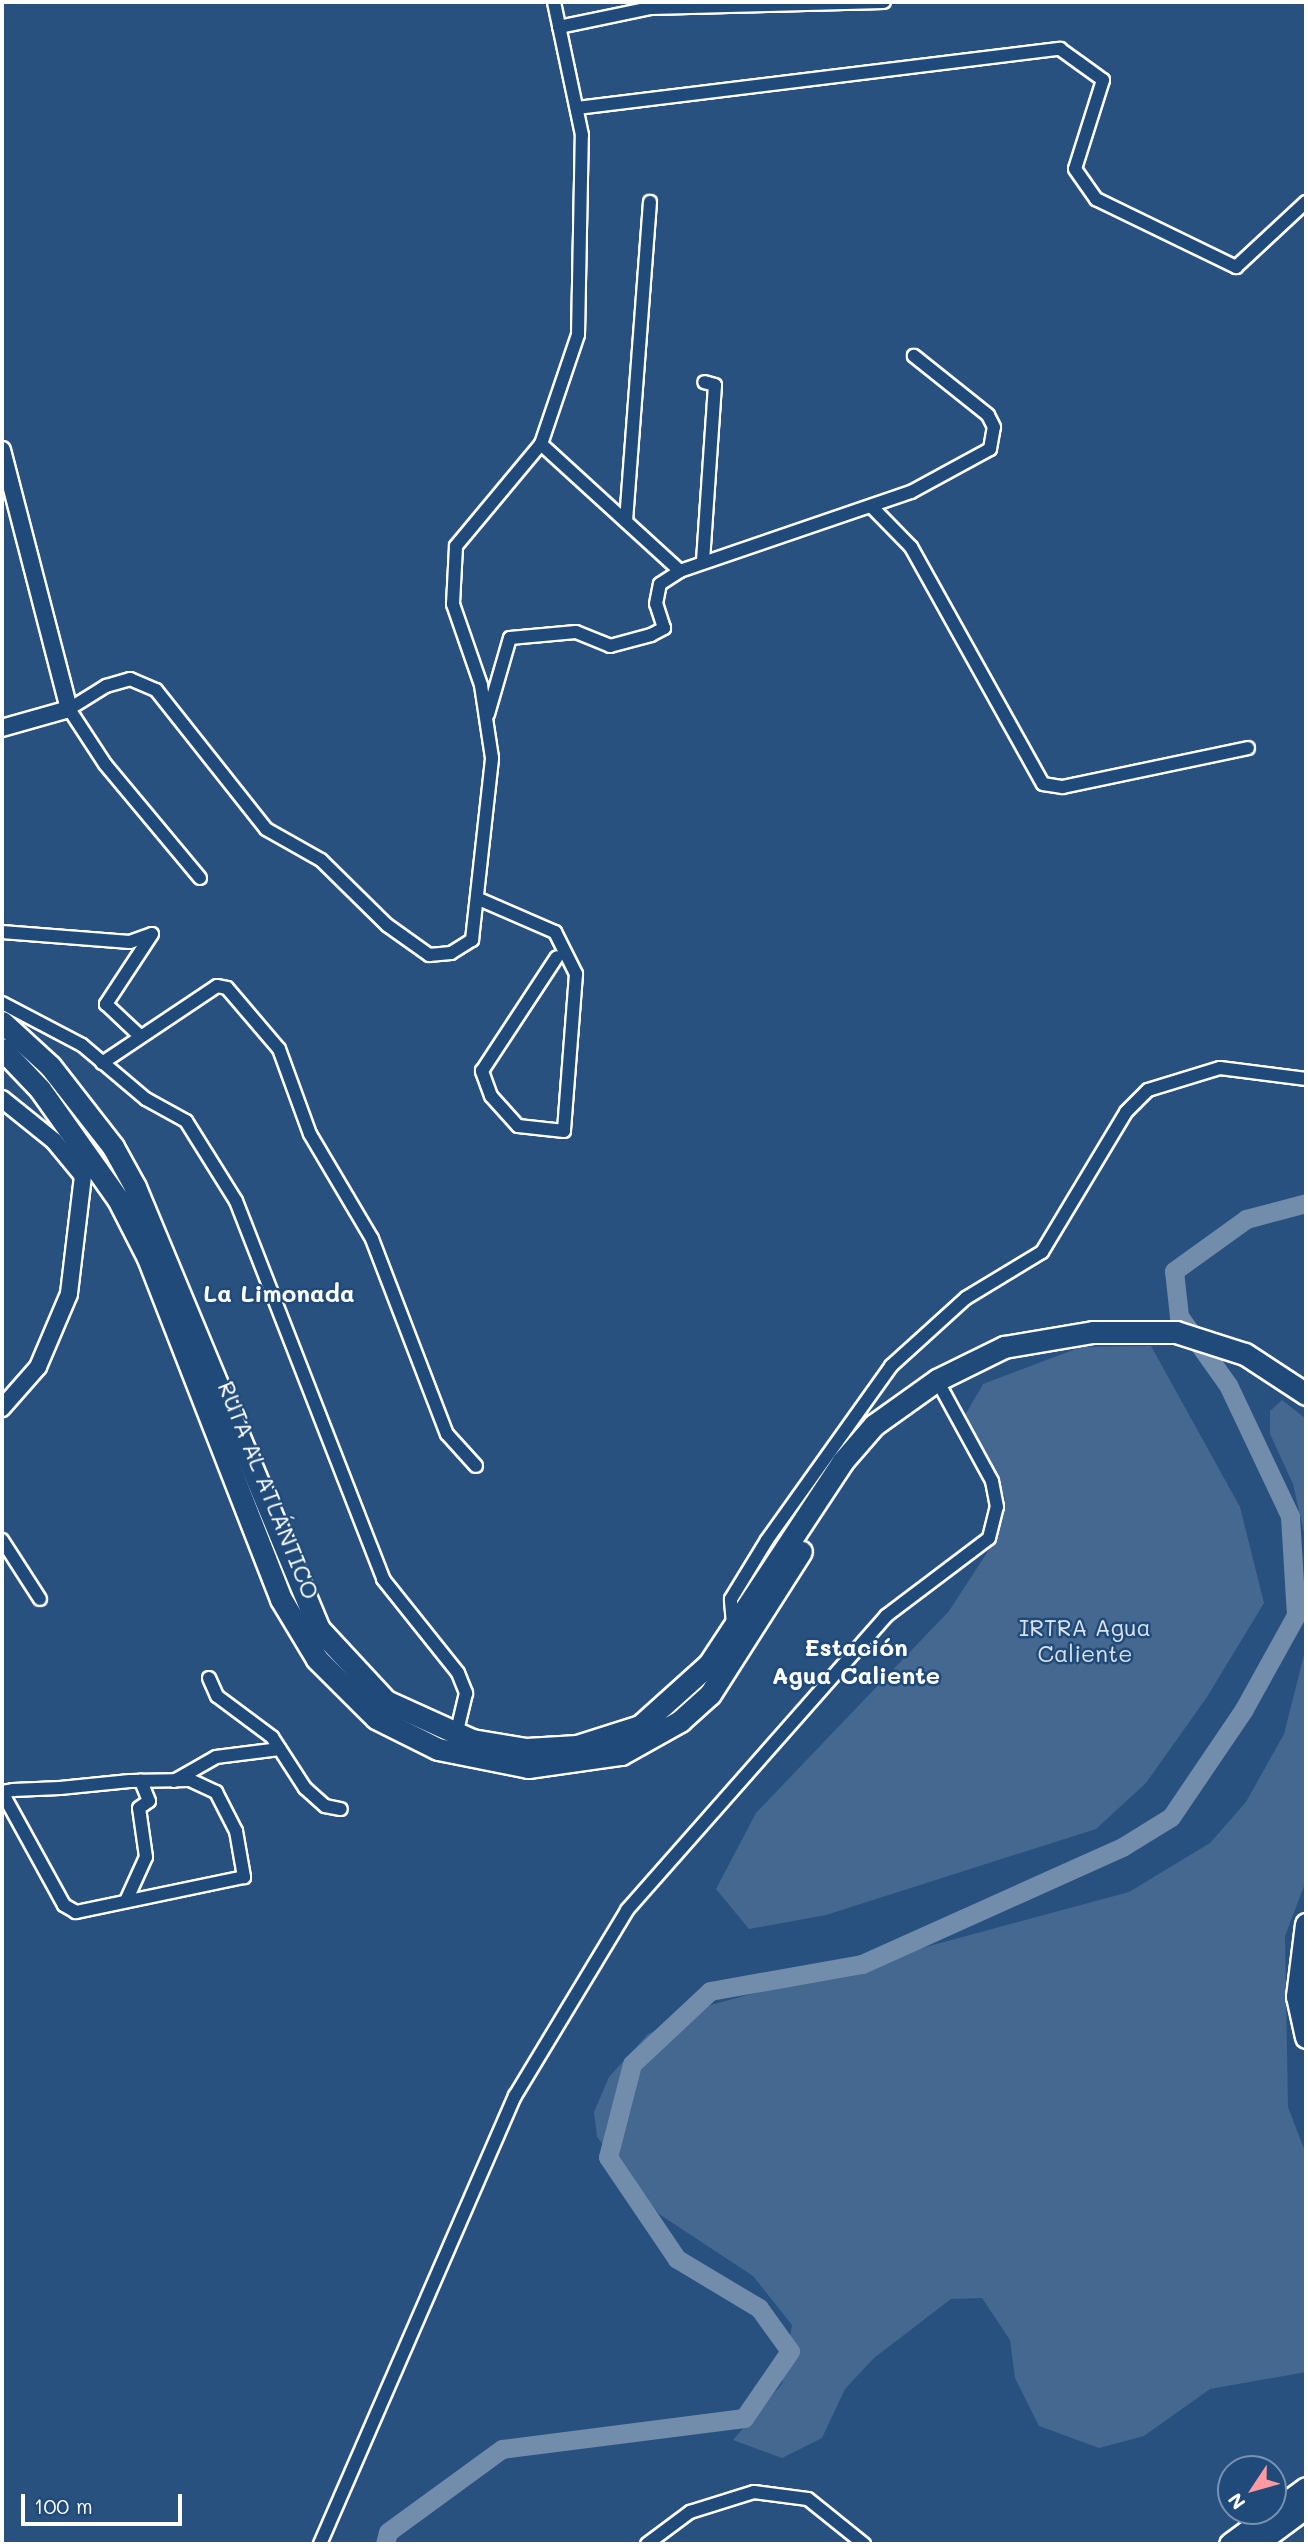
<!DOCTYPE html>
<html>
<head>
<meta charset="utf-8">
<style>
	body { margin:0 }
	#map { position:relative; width:1308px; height:2546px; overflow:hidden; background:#28517f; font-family:Mali,sans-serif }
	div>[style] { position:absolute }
	.green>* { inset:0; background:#446890 }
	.river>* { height:19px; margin:-9.5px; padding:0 9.5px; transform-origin:9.5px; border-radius:9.5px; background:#718dab }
	.roads { filter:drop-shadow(2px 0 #fff) drop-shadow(-2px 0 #fff) drop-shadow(0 2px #fff) drop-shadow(0 -2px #fff) }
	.minor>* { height:12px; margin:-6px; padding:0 6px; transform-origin:6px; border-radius:6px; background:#1f4a7a }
	.tertiary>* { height:16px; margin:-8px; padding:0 8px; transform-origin:8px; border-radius:8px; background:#1f4a7a }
	.trunk>* { height:21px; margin:-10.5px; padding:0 10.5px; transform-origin:10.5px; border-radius:10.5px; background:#1f4a7a }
	span { translate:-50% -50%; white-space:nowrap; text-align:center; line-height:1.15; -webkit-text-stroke:5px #1f4a7a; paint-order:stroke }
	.street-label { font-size:23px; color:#fff }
	.park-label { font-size:23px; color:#dae1e9 }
	.neighbourhood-label { font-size:24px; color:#fff; font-weight:700 }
	.frame { position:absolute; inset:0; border:4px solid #fff; pointer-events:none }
	.north { position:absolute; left:1217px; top:2455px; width:70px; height:70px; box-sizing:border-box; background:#1f4a7a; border:2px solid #7992af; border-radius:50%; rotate:234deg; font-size:19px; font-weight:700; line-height:28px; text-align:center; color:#fff }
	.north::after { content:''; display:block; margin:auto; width:24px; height:32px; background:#ff9aa2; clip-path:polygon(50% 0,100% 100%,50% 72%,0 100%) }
	.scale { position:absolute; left:21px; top:2494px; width:161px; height:32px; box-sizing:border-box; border:4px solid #fff; border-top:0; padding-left:9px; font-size:21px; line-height:24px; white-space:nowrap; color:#fff; -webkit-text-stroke:5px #1f4a7a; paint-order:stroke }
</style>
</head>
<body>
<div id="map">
	<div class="green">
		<div style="clip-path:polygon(1151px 1346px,1240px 1507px,1264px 1603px,1207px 1697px,1146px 1783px,1096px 1829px,826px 1915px,749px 1929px,716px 1889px,756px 1813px,949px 1611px,996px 1539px,1005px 1498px,964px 1417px,983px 1384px,1081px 1347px)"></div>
		<div style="clip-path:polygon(1282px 1400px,1306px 1419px,1306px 1542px,1293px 1484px,1270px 1434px,1270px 1411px)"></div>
		<div style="clip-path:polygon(1306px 1647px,1306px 1881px,1285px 1936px,1288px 2107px,1306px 2154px,1306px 2372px,1210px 2389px,1144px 2436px,1099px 2448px,1039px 2426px,1015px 2378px,1010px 2340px,982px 2298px,951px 2299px,874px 2358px,845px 2389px,822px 2438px,782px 2458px,733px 2440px,782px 2384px,792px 2325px,753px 2276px,659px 2214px,597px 2137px,594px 2112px,609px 2077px,648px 2034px,707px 2006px,1129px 1892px,1210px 1843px,1246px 1802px,1284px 1734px)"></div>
	</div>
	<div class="river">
		<div style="left:385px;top:2544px;width:12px;rotate:-76deg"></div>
		<div style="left:388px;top:2532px;width:141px;rotate:-36.1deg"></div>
		<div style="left:502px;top:2449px;width:244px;rotate:-7.3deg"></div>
		<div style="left:744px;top:2418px;width:81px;rotate:-55.5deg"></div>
		<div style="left:790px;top:2351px;width:53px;rotate:-125.8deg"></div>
		<div style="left:759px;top:2308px;width:96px;rotate:-149.1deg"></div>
		<div style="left:677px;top:2259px;width:123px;rotate:-124.1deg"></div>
		<div style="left:608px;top:2157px;width:96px;rotate:-75.5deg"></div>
		<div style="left:632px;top:2064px;width:107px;rotate:-43.1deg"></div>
		<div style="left:710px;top:1991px;width:154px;rotate:-10.1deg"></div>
		<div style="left:862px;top:1964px;width:287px;rotate:-24.2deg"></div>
		<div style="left:1124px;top:1846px;width:55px;rotate:-31.7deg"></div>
		<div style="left:1171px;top:1817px;width:130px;rotate:-55.9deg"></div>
		<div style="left:1244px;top:1709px;width:107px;rotate:-61deg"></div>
		<div style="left:1296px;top:1615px;width:99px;rotate:-93.5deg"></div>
		<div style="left:1290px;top:1516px;width:145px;rotate:-115.3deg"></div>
		<div style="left:1228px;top:1385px;width:85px;rotate:-125.4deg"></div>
		<div style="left:1179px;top:1316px;width:45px;rotate:-96.3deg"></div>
		<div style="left:1174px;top:1271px;width:89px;rotate:-35.8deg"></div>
		<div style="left:1246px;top:1219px;width:62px;rotate:-14.9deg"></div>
	</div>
	<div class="roads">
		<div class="minor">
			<div style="left:559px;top:27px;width:94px;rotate:-11.7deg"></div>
			<div style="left:651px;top:8px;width:233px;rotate:-1.5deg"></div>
			<div style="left:577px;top:108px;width:487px;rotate:-7deg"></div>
			<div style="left:1060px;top:49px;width:53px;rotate:35.8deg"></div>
			<div style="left:1103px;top:80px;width:93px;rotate:107.5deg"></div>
			<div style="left:1075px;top:169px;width:37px;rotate:55deg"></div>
			<div style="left:1096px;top:199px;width:156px;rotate:25.9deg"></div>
			<div style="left:1236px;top:267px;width:96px;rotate:-42.9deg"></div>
			<div style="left:541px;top:444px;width:188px;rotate:42.4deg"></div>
			<div style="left:871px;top:506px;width:57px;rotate:45.7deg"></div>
			<div style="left:911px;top:547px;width:271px;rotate:60.9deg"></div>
			<div style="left:1043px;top:784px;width:20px;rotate:9deg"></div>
			<div style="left:1063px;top:787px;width:189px;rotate:-11.9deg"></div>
			<div style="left:626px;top:521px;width:320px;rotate:-85.7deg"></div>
			<div style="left:703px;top:561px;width:176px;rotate:-86.1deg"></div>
			<div style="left:715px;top:385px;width:11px;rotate:-165deg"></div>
			<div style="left:488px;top:714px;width:79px;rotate:-73.9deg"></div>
			<div style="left:510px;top:638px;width:66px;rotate:-5.2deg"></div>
			<div style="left:576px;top:632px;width:37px;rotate:22deg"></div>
			<div style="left:610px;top:646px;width:42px;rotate:-15deg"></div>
			<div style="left:651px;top:635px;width:15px;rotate:-28deg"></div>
			<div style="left:664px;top:628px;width:25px;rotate:-108deg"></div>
			<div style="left:656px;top:604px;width:20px;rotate:-79deg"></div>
			<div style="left:660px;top:584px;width:24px;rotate:-33deg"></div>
			<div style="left:680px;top:571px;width:244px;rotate:-18.9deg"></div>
			<div style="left:911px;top:492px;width:90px;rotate:-28.6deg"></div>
			<div style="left:990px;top:449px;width:22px;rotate:-80deg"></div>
			<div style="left:994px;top:427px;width:13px;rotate:-117deg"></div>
			<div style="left:988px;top:415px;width:95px;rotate:-141.4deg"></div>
			<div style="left:200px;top:878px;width:148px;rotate:-129.8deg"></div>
			<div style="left:105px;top:764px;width:66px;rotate:-123.2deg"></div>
			<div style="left:69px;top:709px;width:44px;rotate:-31.9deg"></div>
			<div style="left:106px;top:686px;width:25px;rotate:-16deg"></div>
			<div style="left:130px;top:679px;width:28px;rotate:23deg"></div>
			<div style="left:156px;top:690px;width:177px;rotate:51.6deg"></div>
			<div style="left:266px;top:829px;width:63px;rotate:29.4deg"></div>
			<div style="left:321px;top:860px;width:93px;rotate:44.6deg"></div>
			<div style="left:387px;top:925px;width:52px;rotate:35.5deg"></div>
			<div style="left:429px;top:955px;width:22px;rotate:-5deg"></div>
			<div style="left:451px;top:953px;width:25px;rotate:-32deg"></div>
			<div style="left:472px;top:940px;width:183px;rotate:-83.7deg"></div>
			<div style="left:492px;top:758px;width:74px;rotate:-98.6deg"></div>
			<div style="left:481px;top:685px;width:86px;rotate:-109.1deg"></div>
			<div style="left:453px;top:604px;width:58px;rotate:-87deg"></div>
			<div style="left:456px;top:546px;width:133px;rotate:-50.2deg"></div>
			<div style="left:541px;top:444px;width:115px;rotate:-71.3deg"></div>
			<div style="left:578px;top:335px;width:200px;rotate:-88.9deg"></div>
			<div style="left:582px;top:135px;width:136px;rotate:-101.9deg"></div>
			<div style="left:481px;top:900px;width:81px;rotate:23.4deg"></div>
			<div style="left:555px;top:932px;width:47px;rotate:63.4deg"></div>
			<div style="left:576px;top:974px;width:157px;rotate:94.4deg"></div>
			<div style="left:564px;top:1131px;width:46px;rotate:-173.8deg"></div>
			<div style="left:518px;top:1126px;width:40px;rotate:-132deg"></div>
			<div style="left:491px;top:1096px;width:27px;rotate:-110deg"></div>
			<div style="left:482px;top:1071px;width:136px;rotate:-56.7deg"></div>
			<div style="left:2px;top:932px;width:128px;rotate:4.5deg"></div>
			<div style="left:130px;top:942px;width:23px;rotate:-20deg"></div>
			<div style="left:152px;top:934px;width:84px;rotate:123.3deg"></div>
			<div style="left:106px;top:1004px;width:45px;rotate:43.2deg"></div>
			<div style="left:2px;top:1003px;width:90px;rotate:27.7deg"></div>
			<div style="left:82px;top:1045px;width:84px;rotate:40.2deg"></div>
			<div style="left:146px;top:1099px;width:46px;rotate:28.8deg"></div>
			<div style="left:186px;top:1121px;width:94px;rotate:58deg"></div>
			<div style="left:236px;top:1201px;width:406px;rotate:68.7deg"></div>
			<div style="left:383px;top:1579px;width:120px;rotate:51.4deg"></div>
			<div style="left:458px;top:1673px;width:22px;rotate:68deg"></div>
			<div style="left:466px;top:1693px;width:43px;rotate:103.4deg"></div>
			<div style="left:102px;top:1063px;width:138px;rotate:-33.8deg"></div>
			<div style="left:217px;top:986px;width:10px;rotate:11deg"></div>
			<div style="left:227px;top:988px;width:80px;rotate:49.6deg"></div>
			<div style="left:279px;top:1049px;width:90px;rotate:70deg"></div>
			<div style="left:310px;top:1134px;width:122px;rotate:59.4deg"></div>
			<div style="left:372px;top:1239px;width:209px;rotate:69deg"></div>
			<div style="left:447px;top:1434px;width:43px;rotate:47.8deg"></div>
			<div style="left:2px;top:1540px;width:70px;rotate:57.2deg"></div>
			<div style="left:733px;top:1624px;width:25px;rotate:-95deg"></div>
			<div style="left:731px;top:1599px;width:69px;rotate:-58.6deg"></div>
			<div style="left:767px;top:1540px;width:214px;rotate:-54.5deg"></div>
			<div style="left:891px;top:1366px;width:101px;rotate:-42.2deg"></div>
			<div style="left:966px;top:1298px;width:89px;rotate:-31.2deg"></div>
			<div style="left:1042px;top:1252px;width:163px;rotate:-59deg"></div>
			<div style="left:1126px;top:1112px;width:31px;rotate:-45deg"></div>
			<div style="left:1148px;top:1090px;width:75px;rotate:-17deg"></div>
			<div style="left:1220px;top:1068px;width:87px;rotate:7.3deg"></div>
			<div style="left:209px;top:1678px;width:20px;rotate:66deg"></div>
			<div style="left:217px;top:1696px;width:69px;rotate:36.7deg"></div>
			<div style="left:272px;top:1737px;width:61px;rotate:57.1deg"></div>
			<div style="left:305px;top:1788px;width:27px;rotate:42deg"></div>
			<div style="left:325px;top:1806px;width:16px;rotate:11deg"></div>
			<div style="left:174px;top:1781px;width:48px;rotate:-29.7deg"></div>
			<div style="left:216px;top:1757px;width:64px;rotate:-7.2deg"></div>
			<div style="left:2px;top:1792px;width:11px;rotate:-10deg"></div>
			<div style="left:13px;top:1790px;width:47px;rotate:-2.4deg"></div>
			<div style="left:60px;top:1788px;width:70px;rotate:-5.7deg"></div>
			<div style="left:130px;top:1781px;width:60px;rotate:-1deg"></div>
			<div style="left:190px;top:1780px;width:29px;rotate:25deg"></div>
			<div style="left:216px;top:1792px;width:44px;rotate:62.9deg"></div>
			<div style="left:236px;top:1831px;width:47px;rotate:80.1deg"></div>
			<div style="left:244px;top:1877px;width:172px;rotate:168.2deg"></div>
			<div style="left:76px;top:1912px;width:14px;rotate:-150deg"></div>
			<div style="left:64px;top:1905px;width:129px;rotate:-118.8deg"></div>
			<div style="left:126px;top:1901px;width:48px;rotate:-65.6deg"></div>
			<div style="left:146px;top:1857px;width:49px;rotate:-98.1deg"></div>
			<div style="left:139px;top:1808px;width:12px;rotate:-35deg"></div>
			<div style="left:149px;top:1801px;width:22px;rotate:-112deg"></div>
			<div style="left:320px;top:2544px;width:489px;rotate:-66.5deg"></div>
			<div style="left:515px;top:2096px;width:217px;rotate:-58.9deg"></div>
			<div style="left:627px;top:1910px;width:392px;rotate:-48.6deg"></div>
			<div style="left:886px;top:1616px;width:129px;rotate:-37.1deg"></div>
			<div style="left:989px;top:1538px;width:32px;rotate:-76deg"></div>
			<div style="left:997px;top:1507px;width:26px;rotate:-101deg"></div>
			<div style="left:992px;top:1481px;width:115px;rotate:-118.6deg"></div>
			<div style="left:647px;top:2544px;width:54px;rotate:-36.7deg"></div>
			<div style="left:690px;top:2512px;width:67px;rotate:-17.4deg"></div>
			<div style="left:754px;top:2492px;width:54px;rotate:7.4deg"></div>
			<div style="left:808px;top:2499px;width:72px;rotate:38.8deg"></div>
		</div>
		<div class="tertiary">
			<div style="left:2px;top:450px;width:268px;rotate:75.5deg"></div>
			<div style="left:69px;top:709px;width:70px;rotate:164.2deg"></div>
			<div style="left:2px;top:1099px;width:67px;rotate:38.9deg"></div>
			<div style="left:54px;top:1141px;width:45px;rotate:50.4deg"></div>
			<div style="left:83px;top:1176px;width:119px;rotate:96.8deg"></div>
			<div style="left:69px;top:1294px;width:79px;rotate:113deg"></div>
			<div style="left:38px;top:1367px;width:55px;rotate:131.3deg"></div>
		</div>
		<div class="trunk">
			<div style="left:2px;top:1022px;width:65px;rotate:42.5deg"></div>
			<div style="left:50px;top:1066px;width:103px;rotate:52.1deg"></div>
			<div style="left:113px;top:1147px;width:46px;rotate:61.2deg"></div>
			<div style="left:135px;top:1187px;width:479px;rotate:67.4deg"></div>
			<div style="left:319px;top:1629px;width:98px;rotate:47.1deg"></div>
			<div style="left:386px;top:1701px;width:94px;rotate:24.4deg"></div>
			<div style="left:472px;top:1740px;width:55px;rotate:9.5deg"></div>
			<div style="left:526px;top:1749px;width:51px;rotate:-3.4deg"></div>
			<div style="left:577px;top:1746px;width:66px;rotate:-17.6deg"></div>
			<div style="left:640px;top:1726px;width:93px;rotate:-41.9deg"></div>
			<div style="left:709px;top:1664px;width:242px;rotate:-56.6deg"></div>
			<div style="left:842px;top:1462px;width:49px;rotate:-49.1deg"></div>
			<div style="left:874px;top:1425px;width:77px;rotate:-35.5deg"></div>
			<div style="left:937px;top:1380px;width:75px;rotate:-26.2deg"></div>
			<div style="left:1004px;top:1347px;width:90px;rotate:-9.6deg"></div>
			<div style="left:1093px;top:1332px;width:83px"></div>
			<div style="left:1176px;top:1332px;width:72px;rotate:17.7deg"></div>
			<div style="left:1245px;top:1354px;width:73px;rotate:33.3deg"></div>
			<div style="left:2px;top:1049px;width:55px;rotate:46.5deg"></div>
			<div style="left:40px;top:1089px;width:135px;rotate:54.7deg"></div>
			<div style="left:118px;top:1199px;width:66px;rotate:63deg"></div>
			<div style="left:148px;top:1258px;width:366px;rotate:68.7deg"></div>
			<div style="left:281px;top:1599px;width:70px;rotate:59deg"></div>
			<div style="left:317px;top:1659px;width:83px;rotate:45deg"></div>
			<div style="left:376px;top:1718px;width:69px;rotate:26.6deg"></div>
			<div style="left:438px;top:1749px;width:92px;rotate:11.3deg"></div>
			<div style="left:528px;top:1767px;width:94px;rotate:-8deg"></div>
			<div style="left:621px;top:1754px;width:68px;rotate:-29.2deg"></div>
			<div style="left:680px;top:1721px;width:40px;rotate:-42deg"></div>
			<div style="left:710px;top:1694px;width:169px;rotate:-57.5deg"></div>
			<div style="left:1306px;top:1924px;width:73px;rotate:97.1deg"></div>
			<div style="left:1297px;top:1996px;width:42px;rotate:77.6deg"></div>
			<div style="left:1230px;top:2544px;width:94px;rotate:-36.4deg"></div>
			<div style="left:1256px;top:2544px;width:62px;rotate:-36.5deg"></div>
		</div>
	</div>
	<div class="street-label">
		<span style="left:269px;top:1490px;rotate:68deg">RUTA AL ATLÁNTICO</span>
	</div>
	<div class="park-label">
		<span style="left:1085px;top:1640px">IRTRA Agua<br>Caliente</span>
	</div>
	<div class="neighbourhood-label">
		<span style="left:279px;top:1293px">La Limonada</span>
		<span style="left:856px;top:1661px">Estación<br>Agua Caliente</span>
	</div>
	<div class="frame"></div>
	<div class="north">N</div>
	<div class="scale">100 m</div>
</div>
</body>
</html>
